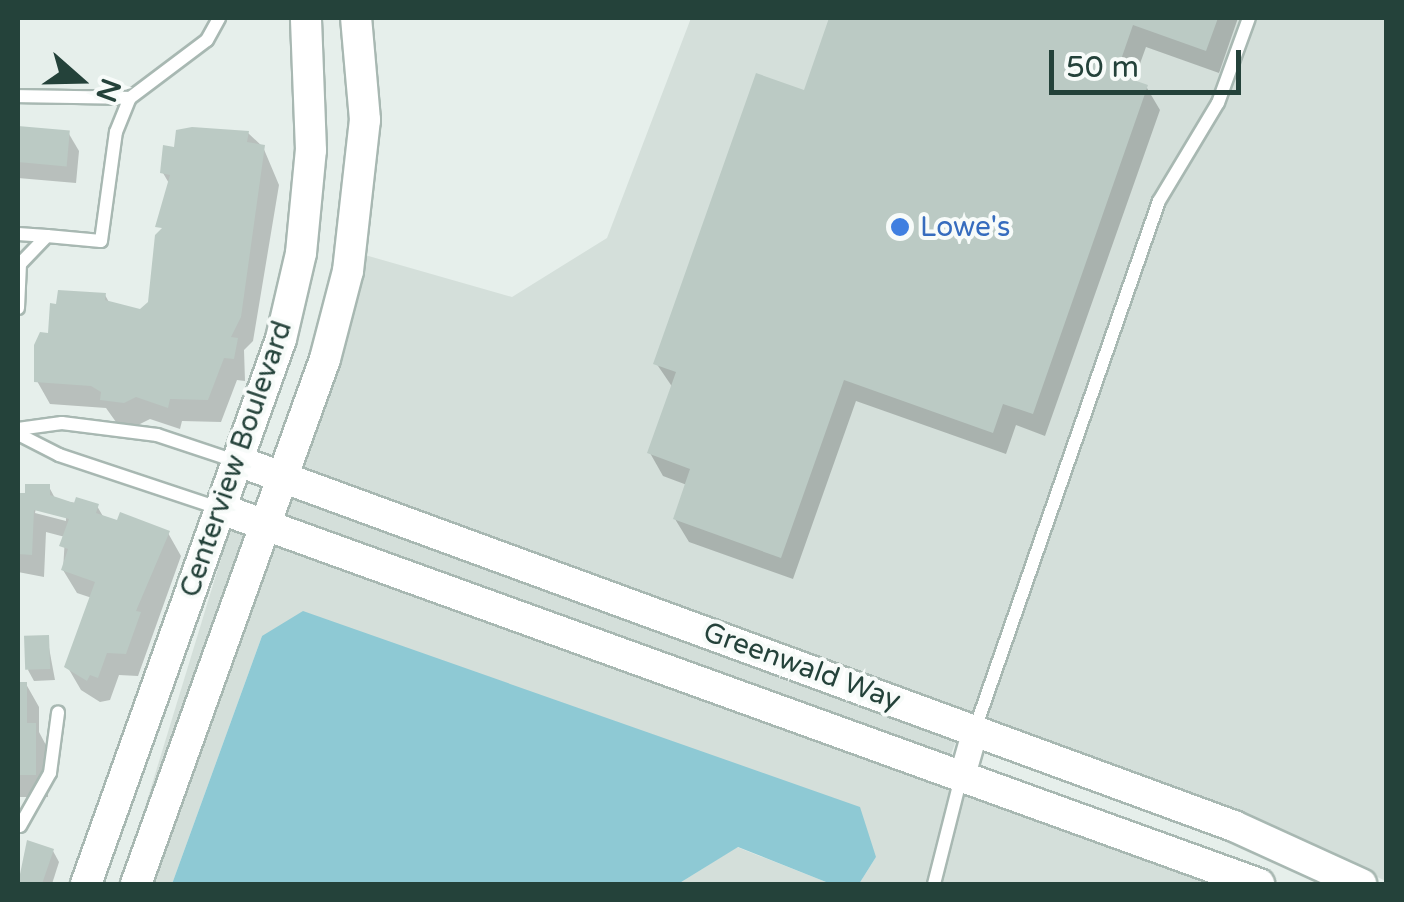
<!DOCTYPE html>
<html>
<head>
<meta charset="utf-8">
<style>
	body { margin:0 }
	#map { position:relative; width:1404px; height:902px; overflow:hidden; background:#e6efeb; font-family:"Varela Round",sans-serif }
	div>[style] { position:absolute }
	.built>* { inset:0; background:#d4dfda; transform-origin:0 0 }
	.water>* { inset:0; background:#8ec9d4 }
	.shadow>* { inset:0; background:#0003 }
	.building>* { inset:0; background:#bbcac4; transform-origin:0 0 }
	.roads { filter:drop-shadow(2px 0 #a8b8b2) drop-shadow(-2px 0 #a8b8b2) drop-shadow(0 2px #a8b8b2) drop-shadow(0 -2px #a8b8b2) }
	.lane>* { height:12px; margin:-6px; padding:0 6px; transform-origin:6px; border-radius:6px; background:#fff }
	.street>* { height:25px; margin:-12.5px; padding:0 12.5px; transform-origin:12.5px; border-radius:12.5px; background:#fff }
	.secondary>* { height:30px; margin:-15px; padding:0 15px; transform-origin:15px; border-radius:15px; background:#fff }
	.dots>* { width:28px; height:28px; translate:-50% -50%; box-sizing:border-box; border:5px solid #f7fbf9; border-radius:50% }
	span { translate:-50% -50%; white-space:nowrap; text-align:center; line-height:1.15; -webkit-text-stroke:8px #f7fbf9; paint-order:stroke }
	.shop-label { font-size:28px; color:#366cbe }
	.left { translate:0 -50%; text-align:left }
	.street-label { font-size:28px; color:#24423a }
	.frame { position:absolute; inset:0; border:20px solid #24423a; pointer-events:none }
	.north { position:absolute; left:30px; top:30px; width:100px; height:100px; -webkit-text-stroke:8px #f7fbf9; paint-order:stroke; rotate:110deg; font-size:28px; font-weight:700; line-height:40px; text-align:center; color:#24423a }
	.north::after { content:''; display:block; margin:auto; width:35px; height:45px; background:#24423a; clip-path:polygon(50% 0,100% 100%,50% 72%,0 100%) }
	.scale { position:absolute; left:1049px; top:50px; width:192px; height:45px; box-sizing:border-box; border:5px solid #24423a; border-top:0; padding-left:12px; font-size:30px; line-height:35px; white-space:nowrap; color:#24423a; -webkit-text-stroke:8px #f7fbf9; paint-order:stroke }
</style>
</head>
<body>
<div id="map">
	<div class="built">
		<div style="clip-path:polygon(691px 18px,1386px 18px,1386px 881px,1239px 814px,993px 720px,301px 470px,340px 363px,365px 255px,512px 297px,607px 238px)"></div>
		<div style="left:292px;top:495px;width:708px;height:22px;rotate:20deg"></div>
		<div style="left:231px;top:526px;width:17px;height:381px;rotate:17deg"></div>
		<div style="clip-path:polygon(275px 541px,1226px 884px,859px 884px,876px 857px,262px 636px,172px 884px,152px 884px)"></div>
		<div style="clip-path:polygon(737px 847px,831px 884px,678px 884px)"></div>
	</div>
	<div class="water">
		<div style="clip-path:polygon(303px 611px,860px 807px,876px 857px,859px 884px,831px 884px,738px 847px,678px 884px,172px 884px,262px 636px)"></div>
	</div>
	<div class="shadow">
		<div style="clip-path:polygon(832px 18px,1238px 18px,1219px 73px,1146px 47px,1133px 83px,1147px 88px,1160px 110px,1045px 436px,1016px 425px,1006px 454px,856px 401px,793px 579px,689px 542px,675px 519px,687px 485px,663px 476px,650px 453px,673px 388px,656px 363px,805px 93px)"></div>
		<div style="clip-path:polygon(18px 129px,69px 134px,79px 151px,76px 183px,18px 178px)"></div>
		<div style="clip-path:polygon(248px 133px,263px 147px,279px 185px,253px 341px,244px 350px,245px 381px,237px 380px,221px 422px,182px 421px,180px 429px,150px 419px,138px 425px,116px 422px,106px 408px,50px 404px,37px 381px,51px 336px,105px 295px,110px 304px,141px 312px,150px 303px,170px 185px,163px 173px,176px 150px)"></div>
		<div style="clip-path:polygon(evenodd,49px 487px,56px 500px,97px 506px,104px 518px,168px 533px,181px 556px,138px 676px,119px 675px,110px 700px,100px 702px,81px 690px,67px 666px,92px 598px,77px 593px,63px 570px,65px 537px,46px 532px,44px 577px,18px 572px,18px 497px,49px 487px,36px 508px,66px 516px,66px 521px,35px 513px,36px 508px)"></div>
		<div style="clip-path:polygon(47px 637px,55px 680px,34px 681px,28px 670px)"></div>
		<div style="clip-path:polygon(18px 684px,26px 684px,39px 707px,39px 732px,48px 749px,48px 797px,18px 797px)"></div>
		<div style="clip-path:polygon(29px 843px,53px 851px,59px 862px,52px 884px,18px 884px)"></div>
	</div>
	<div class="building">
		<div style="clip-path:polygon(829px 18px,1218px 18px,1206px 51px,1133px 25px,1116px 74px,1148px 85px,1033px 414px,1003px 404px,993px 433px,844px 380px,781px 558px,673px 519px,690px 469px,647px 453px,676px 372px,653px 364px,756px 73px,804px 90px)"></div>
		<div style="left:18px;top:126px;width:52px;height:36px;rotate:5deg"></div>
		<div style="clip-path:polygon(192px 127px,249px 131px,247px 142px,265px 145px,241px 317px,231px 337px,238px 338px,234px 359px,224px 358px,208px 400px,170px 399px,168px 408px,136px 397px,124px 403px,100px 400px,101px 392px,91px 386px,34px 382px,34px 345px,40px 332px,48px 333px,50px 303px,56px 304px,58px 290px,106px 293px,105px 300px,140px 309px,148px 302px,155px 235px,162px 228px,155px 227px,170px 175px,160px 173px,163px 145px,174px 147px,176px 130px)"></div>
		<div style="clip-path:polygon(25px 484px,50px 484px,50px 495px,74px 503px,76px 497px,99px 504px,96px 513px,117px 520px,120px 512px,170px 531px,136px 611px,141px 612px,126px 654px,107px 653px,98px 678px,90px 675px,87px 681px,64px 667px,95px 582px,61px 570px,68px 549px,59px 546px,69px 519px,34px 510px,32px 555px,18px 554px,18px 493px,25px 493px)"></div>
		<div style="left:49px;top:635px;width:34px;height:25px;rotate:88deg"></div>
		<div style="clip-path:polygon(18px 682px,27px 682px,27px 723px,36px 723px,36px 775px,18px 775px)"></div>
		<div style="clip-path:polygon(27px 840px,54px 849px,42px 884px,18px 884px)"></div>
	</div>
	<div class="roads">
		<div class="lane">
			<div style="left:18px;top:96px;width:112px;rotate:1deg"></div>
			<div style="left:18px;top:234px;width:29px;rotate:4deg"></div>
			<div style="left:18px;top:308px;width:44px;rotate:-87.4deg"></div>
			<div style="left:20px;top:264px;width:39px;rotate:-46deg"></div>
			<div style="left:47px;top:236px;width:54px;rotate:5.3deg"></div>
			<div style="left:101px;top:241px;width:110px;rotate:-82.2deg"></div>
			<div style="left:116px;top:132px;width:37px;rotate:-68deg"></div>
			<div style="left:130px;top:98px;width:96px;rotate:-37deg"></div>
			<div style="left:207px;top:40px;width:25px;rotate:-61deg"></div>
			<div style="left:18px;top:429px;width:44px;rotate:-7.8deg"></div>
			<div style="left:62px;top:423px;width:96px;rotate:7.2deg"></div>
			<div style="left:157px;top:435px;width:82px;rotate:18.4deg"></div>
			<div style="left:18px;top:434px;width:46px;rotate:27.1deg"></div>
			<div style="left:59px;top:455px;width:171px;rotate:18.4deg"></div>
			<div style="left:975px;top:729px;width:559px;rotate:-70.79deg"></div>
			<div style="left:1159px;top:201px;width:114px;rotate:-59deg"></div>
			<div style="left:1218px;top:103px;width:90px;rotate:-70deg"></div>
			<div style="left:20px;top:826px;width:61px;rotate:-60.5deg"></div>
			<div style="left:50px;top:773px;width:61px;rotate:-82.4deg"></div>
			<div style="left:934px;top:884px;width:110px;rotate:-75.8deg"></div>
		</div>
		<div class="street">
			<div style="left:962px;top:775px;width:48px;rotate:-74.2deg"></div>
		</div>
		<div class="secondary">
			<div style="left:238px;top:461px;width:1061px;rotate:20.13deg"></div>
			<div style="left:1234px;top:826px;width:140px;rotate:24.5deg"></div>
			<div style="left:221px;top:509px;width:1104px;rotate:19.86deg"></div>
			<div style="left:86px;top:884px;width:579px;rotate:-70.31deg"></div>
			<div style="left:281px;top:339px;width:88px;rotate:-76.9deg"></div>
			<div style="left:301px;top:253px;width:103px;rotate:-84.5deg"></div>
			<div style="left:311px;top:150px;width:132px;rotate:-92.2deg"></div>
			<div style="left:136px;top:884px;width:558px;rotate:-70.2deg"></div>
			<div style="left:325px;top:359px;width:91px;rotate:-75.4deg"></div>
			<div style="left:348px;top:271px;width:152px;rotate:-83.6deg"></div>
			<div style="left:365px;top:120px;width:102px;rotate:-95deg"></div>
		</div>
	</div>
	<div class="dots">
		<div style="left:900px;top:227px;background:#3f7fe0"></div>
	</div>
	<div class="shop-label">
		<span class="left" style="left:920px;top:227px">Lowe's</span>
	</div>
	<div class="street-label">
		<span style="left:236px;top:459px;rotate:-71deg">Centerview Boulevard</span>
		<span style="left:802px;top:666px;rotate:20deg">Greenwald Way</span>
	</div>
	<div class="frame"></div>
	<div class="north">N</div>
	<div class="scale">50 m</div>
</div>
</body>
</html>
